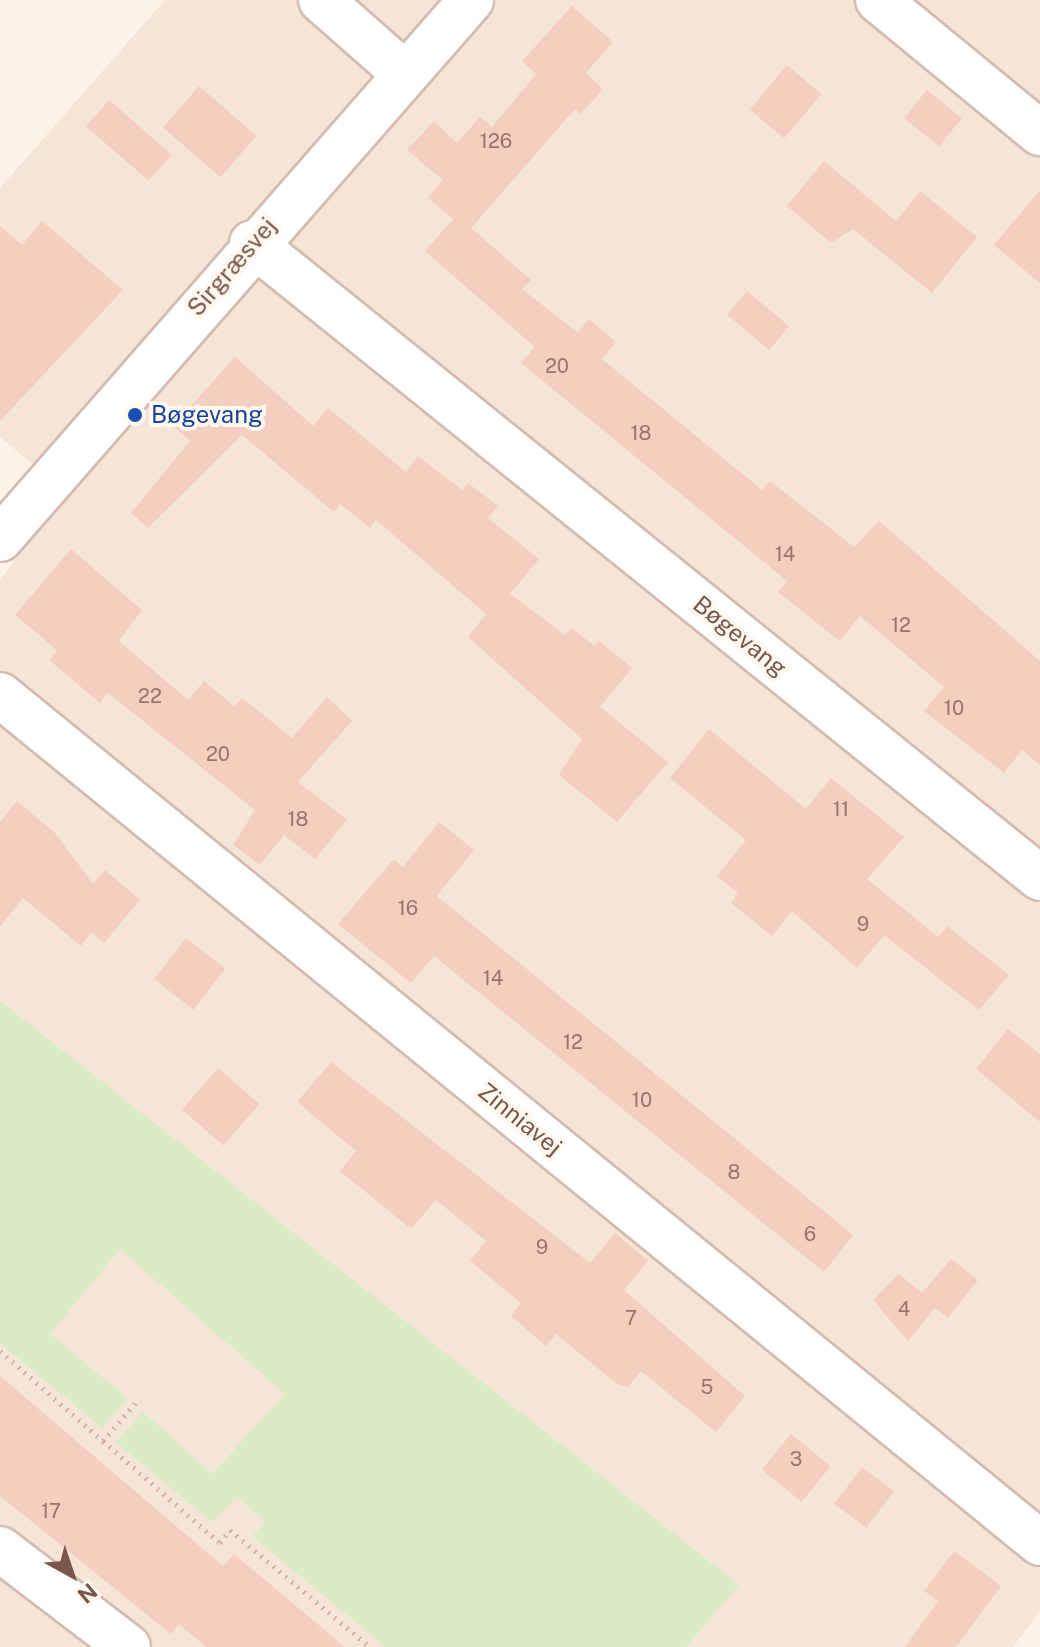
<!DOCTYPE html>
<html>
<head>
<meta charset="utf-8">
<style>
	body { margin:0 }
	#map { position:relative; width:1040px; height:1647px; overflow:hidden; background:#fdf3e9; font-family:"Public Sans",sans-serif }
	div>[style] { position:absolute }
	.residential>* { inset:0; background:#f5e5d7 }
	.green>* { inset:0; background:#d9ecc6 }
	.building>* { inset:0; background:#f4cfbf; transform-origin:0 0 }
	.path>* { height:5px; margin-top:-2.5px; transform-origin:0; background:repeating-linear-gradient(90deg,#d9b2a2 0 2px,transparent 0 8px) }
	.roads { filter:drop-shadow(2px 0 #d3bcb0) drop-shadow(-2px 0 #d3bcb0) drop-shadow(0 2px #d3bcb0) drop-shadow(0 -2px #d3bcb0) }
	.street>* { height:44px; margin:-22px; padding:0 22px; transform-origin:22px; border-radius:22px; background:#fff }
	.secondary>* { height:44px; margin:-22px; padding:0 22px; transform-origin:22px; border-radius:22px; background:#fff }
	.dots>* { width:22px; height:22px; translate:-50% -50%; box-sizing:border-box; border:4px solid #fff8f0; border-radius:50% }
	span { translate:-50% -50%; white-space:nowrap; text-align:center; line-height:1.15; -webkit-text-stroke:8px #fff8f0; paint-order:stroke }
	.number-label { font-size:20px; color:#987568 }
	.number-label span { -webkit-text-stroke-width:0 }
	.street-label { font-size:24px; color:#79574b }
	.transit-label { font-size:24px; color:#164399 }
	.left { translate:0 -50%; text-align:left }
	.north { position:absolute; left:32px; top:1535px; width:80px; height:80px; -webkit-text-stroke:6px #fff8f0; paint-order:stroke; rotate:140deg; font-size:22px; font-weight:700; line-height:32px; text-align:center; color:#79574b }
	.north::after { content:''; display:block; margin:auto; width:28px; height:36px; background:#79574b; clip-path:polygon(50% 0,100% 100%,50% 72%,0 100%) }
</style>
</head>
<body>
<div id="map">
	<div class="residential">
		<div style="clip-path:polygon(165px 0,1040px 0,1040px 1611px,1013px 1647px,0 1647px,0 580px,66px 492px,0 437px,0 188px)"></div>
	</div>
	<div class="green">
		<div style="clip-path:polygon(0 1001px,739px 1585px,686px 1647px,386px 1647px,252px 1536px,266px 1522px,237px 1497px,212px 1522px,116px 1442px,143px 1412px,212px 1474px,285px 1394px,120px 1249px,50px 1334px,127px 1398px,102px 1428px,0 1343px)"></div>
	</div>
	<div class="building">
		<div style="clip-path:polygon(572px 6px,613px 42px,586px 73px,603px 89px,581px 114px,575px 109px,471px 228px,531px 280px,522px 289px,578px 333px,589px 319px,616px 342px,602px 359px,762px 490px,770px 481px,854px 547px,879px 521px,1040px 661px,1040px 765px,1022px 750px,1004px 773px,924px 711px,944px 687px,860px 616px,840px 641px,778px 592px,787px 581px,521px 363px,535px 347px,425px 251px,453px 219px,428px 198px,443px 180px,407px 150px,434px 121px,457px 143px,480px 117px,492px 127px,536px 74px,522px 61px)"></div>
		<div style="left:787px;top:65px;width:45px;height:58px;rotate:40deg"></div>
		<div style="left:199px;top:86px;width:76px;height:55px;rotate:41deg"></div>
		<div style="left:927px;top:90px;width:45px;height:36px;rotate:39deg"></div>
		<div style="left:109px;top:100px;width:83px;height:35px;rotate:41deg"></div>
		<div style="clip-path:polygon(824px 161px,896px 221px,920px 191px,977px 237px,932px 293px,853px 229px,831px 243px,787px 206px)"></div>
		<div style="clip-path:polygon(1040px 190px,1040px 283px,994px 245px)"></div>
		<div style="clip-path:polygon(42px 221px,123px 290px,0 421px,0 226px,22px 245px)"></div>
		<div style="left:747px;top:291px;width:55px;height:31px;rotate:40deg"></div>
		<div style="clip-path:polygon(235px 357px,313px 426px,328px 408px,406px 472px,418px 456px,462px 490px,468px 483px,498px 506px,488px 518px,539px 559px,510px 594px,565px 635px,571px 628px,595px 646px,599px 641px,632px 668px,600px 707px,668px 762px,617px 822px,559px 775px,582px 739px,468px 637px,486px 614px,376px 520px,370px 528px,340px 504px,334px 512px,242px 435px,148px 528px,131px 513px,190px 441px,173px 426px)"></div>
		<div style="clip-path:polygon(71px 549px,142px 610px,119px 641px,188px 700px,204px 681px,234px 706px,242px 698px,292px 738px,327px 697px,352px 721px,298px 782px,347px 820px,315px 859px,284px 835px,260px 865px,233px 845px,255px 810px,108px 693px,100px 703px,49px 660px,57px 650px,15px 615px)"></div>
		<div style="clip-path:polygon(709px 729px,806px 809px,831px 778px,904px 837px,867px 879px,938px 937px,947px 926px,1009px 975px,979px 1010px,884px 935px,857px 968px,792px 911px,772px 936px,731px 903px,738px 893px,717px 876px,746px 840px,670px 778px)"></div>
		<div style="clip-path:polygon(17px 801px,55px 833px,93px 884px,105px 870px,140px 900px,104px 943px,91px 932px,81px 946px,23px 898px,0 927px,0 822px)"></div>
		<div style="clip-path:polygon(439px 822px,474px 850px,437px 896px,853px 1235px,824px 1272px,434px 956px,411px 983px,338px 924px,394px 859px,403px 867px)"></div>
		<div style="left:186px;top:938px;width:50px;height:52px;rotate:38deg"></div>
		<div style="clip-path:polygon(1008px 1029px,1040px 1054px,1040px 1122px,976px 1069px)"></div>
		<div style="clip-path:polygon(331px 1062px,590px 1263px,615px 1233px,648px 1261px,624px 1290px,745px 1396px,716px 1432px,641px 1371px,628px 1387px,617px 1384px,556px 1334px,546px 1346px,511px 1316px,521px 1303px,470px 1261px,486px 1241px,436px 1200px,411px 1229px,340px 1171px,356px 1151px,297px 1102px)"></div>
		<div style="left:218px;top:1068px;width:55px;height:55px;rotate:41deg"></div>
		<div style="clip-path:polygon(951px 1259px,978px 1280px,948px 1318px,935px 1308px,908px 1341px,873px 1300px,899px 1274px,922px 1293px)"></div>
		<div style="clip-path:polygon(0 1376px,223px 1566px,234px 1554px,345px 1647px,206px 1647px,179px 1624px,171px 1634px,0 1496px)"></div>
		<div style="left:791px;top:1434px;width:51px;height:46px;rotate:39deg"></div>
		<div style="left:862px;top:1467px;width:40px;height:46px;rotate:37deg"></div>
		<div style="clip-path:polygon(954px 1551px,1001px 1586px,956px 1647px,905px 1647px,938px 1601px,924px 1591px)"></div>
	</div>
	<div class="path">
		<div style="left:0;top:1351px;width:137px;rotate:41.1deg"></div>
		<div style="left:103px;top:1441px;width:54px;rotate:-49.5deg"></div>
		<div style="left:103px;top:1441px;width:155px;rotate:41.1deg"></div>
		<div style="left:220px;top:1543px;width:16px;rotate:-52deg"></div>
		<div style="left:230px;top:1530px;width:182px;rotate:39.9deg"></div>
	</div>
	<div class="roads">
		<div class="street">
			<div style="left:321px;top:0;width:112px;rotate:41.4deg"></div>
			<div style="left:878px;top:0;width:210px;rotate:39.4deg"></div>
			<div style="left:252px;top:243px;width:1012px;rotate:38.86deg"></div>
			<div style="left:0;top:695px;width:1342px;rotate:39.19deg"></div>
			<div style="left:0;top:1549px;width:161px;rotate:37.4deg"></div>
		</div>
		<div class="secondary">
			<div style="left:0;top:539px;width:716px;rotate:-48.85deg"></div>
		</div>
	</div>
	<div class="dots">
		<div style="left:135px;top:415px;background:#1a4fb4"></div>
	</div>
	<div class="number-label">
		<span style="left:496px;top:141px">126</span>
		<span style="left:557px;top:366px">20</span>
		<span style="left:641px;top:433px">18</span>
		<span style="left:785px;top:554px">14</span>
		<span style="left:901px;top:625px">12</span>
		<span style="left:150px;top:696px">22</span>
		<span style="left:954px;top:708px">10</span>
		<span style="left:218px;top:754px">20</span>
		<span style="left:841px;top:809px">11</span>
		<span style="left:298px;top:819px">18</span>
		<span style="left:408px;top:908px">16</span>
		<span style="left:863px;top:924px">9</span>
		<span style="left:493px;top:978px">14</span>
		<span style="left:573px;top:1042px">12</span>
		<span style="left:642px;top:1100px">10</span>
		<span style="left:734px;top:1172px">8</span>
		<span style="left:810px;top:1234px">6</span>
		<span style="left:542px;top:1247px">9</span>
		<span style="left:904px;top:1309px">4</span>
		<span style="left:631px;top:1318px">7</span>
		<span style="left:707px;top:1387px">5</span>
		<span style="left:796px;top:1459px">3</span>
		<span style="left:51px;top:1511px">17</span>
	</div>
	<div class="street-label">
		<span style="left:232px;top:267px;rotate:-49deg">Sirgræsvej</span>
		<span style="left:740px;top:636px;rotate:39deg">Bøgevang</span>
		<span style="left:520px;top:1119px;rotate:39deg">Zinniavej</span>
	</div>
	<div class="transit-label">
		<span class="left" style="left:151px;top:415px">Bøgevang</span>
	</div>
	<div class="north">N</div>
</div>
</body>
</html>
